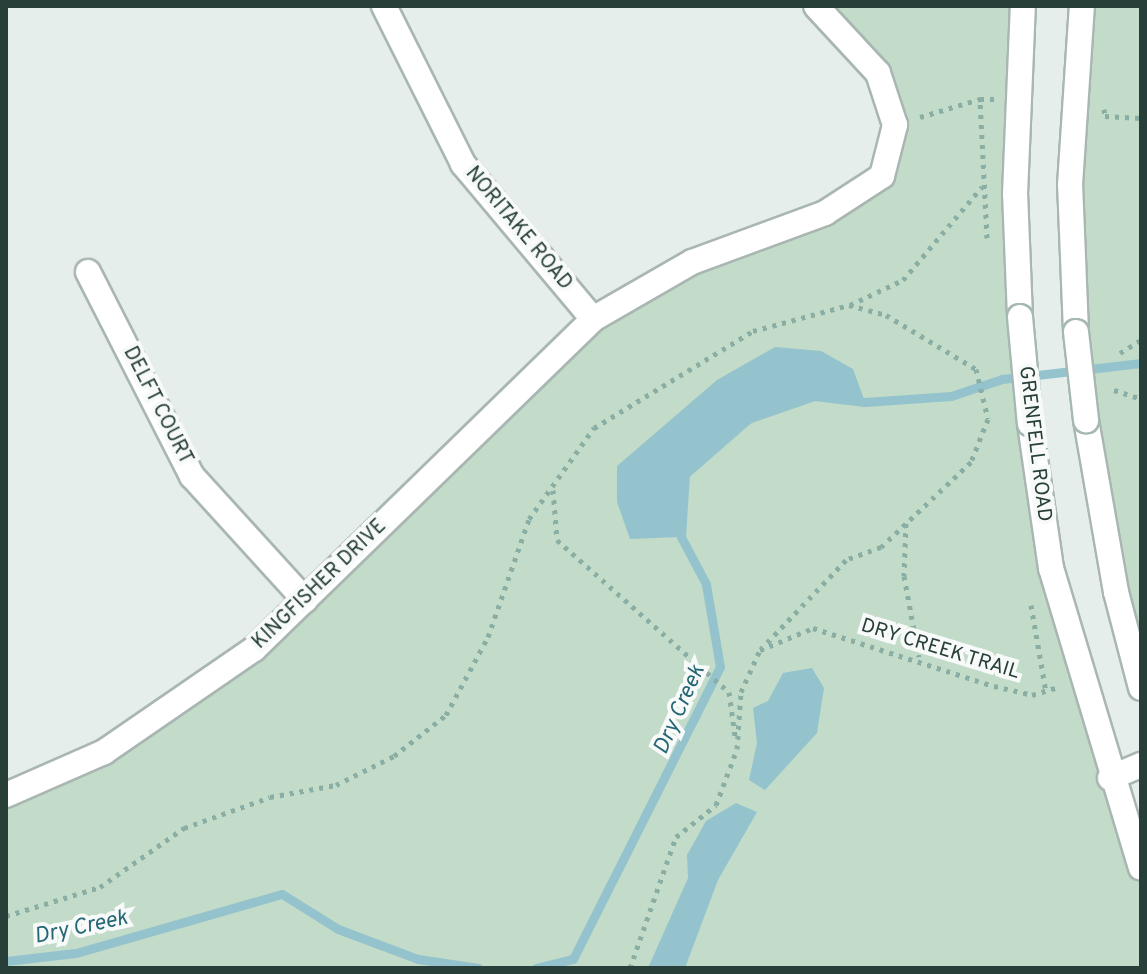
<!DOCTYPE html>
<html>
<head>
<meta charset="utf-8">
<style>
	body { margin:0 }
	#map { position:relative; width:1147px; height:974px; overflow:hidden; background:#e6eeeb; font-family:Overpass,sans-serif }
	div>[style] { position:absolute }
	.green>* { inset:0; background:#c2dcc9 }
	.water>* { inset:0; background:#94c3cd }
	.stream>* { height:9px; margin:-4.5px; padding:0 4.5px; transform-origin:4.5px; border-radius:4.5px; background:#94c3cd }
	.path>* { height:5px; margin-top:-2.5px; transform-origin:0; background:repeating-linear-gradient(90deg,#8aaea3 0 4px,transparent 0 10px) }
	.roads { filter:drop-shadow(2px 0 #a9b6b2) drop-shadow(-2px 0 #a9b6b2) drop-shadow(0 2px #a9b6b2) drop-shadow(0 -2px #a9b6b2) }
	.minor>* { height:24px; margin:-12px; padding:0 12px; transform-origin:12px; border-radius:12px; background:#fff }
	.secondary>* { height:24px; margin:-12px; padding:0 12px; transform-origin:12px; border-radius:12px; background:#fff }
	.bridges { filter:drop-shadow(2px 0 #a6b8b2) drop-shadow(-2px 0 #a6b8b2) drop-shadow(0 2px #a6b8b2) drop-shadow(0 -2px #a6b8b2) }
	.secondary-bridge>* { height:24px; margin:-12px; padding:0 12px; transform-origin:12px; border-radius:12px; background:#fff }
	span { translate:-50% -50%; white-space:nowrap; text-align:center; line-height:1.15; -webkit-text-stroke:8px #f7faf9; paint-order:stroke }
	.street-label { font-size:20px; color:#273f38 }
	.water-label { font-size:22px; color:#266775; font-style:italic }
	.frame { position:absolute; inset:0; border:8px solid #273f38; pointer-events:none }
</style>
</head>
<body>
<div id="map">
	<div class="green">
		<div style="clip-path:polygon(816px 6px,1029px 6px,1016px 158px,1035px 464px,1141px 862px,1141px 968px,6px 968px,6px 795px,104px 752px,305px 600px,593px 319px,882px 176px,895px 125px,878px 73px)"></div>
		<div style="clip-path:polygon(1083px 6px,1141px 6px,1141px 688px,1095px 480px,1070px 185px)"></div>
	</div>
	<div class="water">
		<div style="clip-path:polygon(775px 347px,821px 351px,853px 369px,865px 402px,814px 396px,748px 419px,685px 474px,681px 537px,630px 539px,617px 502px,617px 466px,717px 380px)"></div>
		<div style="clip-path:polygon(812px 668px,824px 688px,817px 733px,765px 790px,749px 780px,757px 743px,753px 708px,768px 701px,783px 673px)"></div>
		<div style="clip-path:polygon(736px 803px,757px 812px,718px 880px,685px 968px,648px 968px,688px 878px,687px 855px,706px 821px)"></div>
	</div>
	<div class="stream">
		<div style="left:6px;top:961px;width:70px;rotate:-6.5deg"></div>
		<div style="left:76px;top:953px;width:214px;rotate:-16deg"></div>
		<div style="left:282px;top:894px;width:66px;rotate:32deg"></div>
		<div style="left:338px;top:929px;width:85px;rotate:20.6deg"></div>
		<div style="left:418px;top:959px;width:61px;rotate:8.5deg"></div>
		<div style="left:536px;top:968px;width:38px;rotate:-14deg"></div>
		<div style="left:573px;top:959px;width:327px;rotate:-63.3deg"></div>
		<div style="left:720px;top:667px;width:84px;rotate:-99.6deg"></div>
		<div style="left:706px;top:584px;width:53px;rotate:-118deg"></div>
		<div style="left:681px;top:537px;width:63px;rotate:-86.4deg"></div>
		<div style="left:685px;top:474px;width:84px;rotate:-41.1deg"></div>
		<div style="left:748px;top:419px;width:70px;rotate:-19.2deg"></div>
		<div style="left:814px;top:396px;width:51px;rotate:6.7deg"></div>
		<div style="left:865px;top:402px;width:86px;rotate:-4deg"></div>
		<div style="left:951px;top:396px;width:54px;rotate:-18.4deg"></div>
		<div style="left:1002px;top:379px;width:140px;rotate:-6.6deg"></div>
	</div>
	<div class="path">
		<div style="left:1104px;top:109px;width:7px;rotate:82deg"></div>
		<div style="left:1105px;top:116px;width:36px;rotate:3deg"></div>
		<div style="left:920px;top:117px;width:63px;rotate:-16.7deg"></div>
		<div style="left:987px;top:238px;width:139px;rotate:-92.9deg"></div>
		<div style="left:980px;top:99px;width:15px"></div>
		<div style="left:850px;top:305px;width:59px;rotate:-25.3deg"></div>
		<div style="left:903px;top:280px;width:122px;rotate:-49.7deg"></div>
		<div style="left:1120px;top:353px;width:25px;rotate:-32deg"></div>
		<div style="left:1114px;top:390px;width:28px;rotate:18deg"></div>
		<div style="left:553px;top:490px;width:50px;rotate:85.4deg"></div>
		<div style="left:557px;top:540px;width:230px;rotate:41.5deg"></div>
		<div style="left:729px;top:692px;width:44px;rotate:82.2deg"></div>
		<div style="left:906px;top:523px;width:53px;rotate:92.2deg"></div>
		<div style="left:904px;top:576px;width:82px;rotate:79.5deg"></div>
		<div style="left:1031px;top:605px;width:88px;rotate:80.2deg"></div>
		<div style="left:6px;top:916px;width:98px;rotate:-17.1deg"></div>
		<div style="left:100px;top:887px;width:103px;rotate:-35.1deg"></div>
		<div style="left:184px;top:828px;width:91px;rotate:-19.8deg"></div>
		<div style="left:270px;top:797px;width:67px;rotate:-10.3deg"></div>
		<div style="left:336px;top:785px;width:65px;rotate:-26.6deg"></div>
		<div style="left:394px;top:756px;width:66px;rotate:-38.3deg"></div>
		<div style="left:446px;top:715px;width:89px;rotate:-61.7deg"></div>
		<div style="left:488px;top:637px;width:125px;rotate:-70.8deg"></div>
		<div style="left:529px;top:519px;width:112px;rotate:-54.5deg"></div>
		<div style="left:594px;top:428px;width:186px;rotate:-31.4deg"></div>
		<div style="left:753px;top:331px;width:99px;rotate:-15.2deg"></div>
		<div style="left:849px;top:305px;width:38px;rotate:15deg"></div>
		<div style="left:886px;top:315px;width:105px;rotate:31deg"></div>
		<div style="left:976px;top:369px;width:51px;rotate:76.5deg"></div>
		<div style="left:988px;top:419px;width:46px;rotate:111.6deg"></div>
		<div style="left:971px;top:462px;width:124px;rotate:136.6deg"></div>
		<div style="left:881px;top:547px;width:37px;rotate:160deg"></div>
		<div style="left:846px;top:560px;width:124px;rotate:133.7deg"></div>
		<div style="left:630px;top:968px;width:139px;rotate:-70.7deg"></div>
		<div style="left:676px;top:837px;width:51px;rotate:-38.7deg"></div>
		<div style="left:716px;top:805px;width:60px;rotate:-69.4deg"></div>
		<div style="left:737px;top:749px;width:57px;rotate:-86deg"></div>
		<div style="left:741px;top:692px;width:46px;rotate:-65.7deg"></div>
		<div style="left:760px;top:650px;width:57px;rotate:-22.5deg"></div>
		<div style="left:813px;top:628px;width:190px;rotate:17.8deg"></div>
		<div style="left:994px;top:686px;width:39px;rotate:13deg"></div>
		<div style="left:1032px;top:695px;width:27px;rotate:-17deg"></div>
	</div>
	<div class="roads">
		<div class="minor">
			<div style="left:384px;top:6px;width:177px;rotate:63.4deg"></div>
			<div style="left:463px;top:164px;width:202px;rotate:50deg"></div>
			<div style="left:88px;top:272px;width:229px;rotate:63deg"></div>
			<div style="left:192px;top:476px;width:168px;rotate:47.7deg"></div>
			<div style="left:1110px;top:778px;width:34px;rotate:-23deg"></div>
			<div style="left:6px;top:795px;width:107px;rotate:-23.7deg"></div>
			<div style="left:104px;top:752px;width:182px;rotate:-34.5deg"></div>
			<div style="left:254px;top:649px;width:473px;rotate:-44.2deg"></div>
			<div style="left:593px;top:319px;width:114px;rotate:-29.9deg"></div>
			<div style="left:692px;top:262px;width:142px;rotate:-20.2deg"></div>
			<div style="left:825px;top:213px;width:68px;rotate:-33deg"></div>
			<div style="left:882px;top:176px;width:53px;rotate:-75.7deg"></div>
			<div style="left:895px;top:125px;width:55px;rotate:-108.1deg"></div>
			<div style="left:878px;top:73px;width:91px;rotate:-132.8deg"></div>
		</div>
		<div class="secondary">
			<div style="left:1020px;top:317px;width:123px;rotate:-92.3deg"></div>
			<div style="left:1015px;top:194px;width:188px;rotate:-87.6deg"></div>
			<div style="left:1076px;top:332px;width:147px;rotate:-92.3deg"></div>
			<div style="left:1070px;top:185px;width:179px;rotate:-86.2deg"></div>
			<div style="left:1086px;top:420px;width:175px;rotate:80.1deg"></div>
			<div style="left:1116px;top:592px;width:99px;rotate:75.4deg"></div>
			<div style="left:1030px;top:424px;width:146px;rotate:81.7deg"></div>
			<div style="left:1051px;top:568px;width:313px;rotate:73.3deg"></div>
		</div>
	</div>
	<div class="bridges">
		<div class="secondary-bridge">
			<div style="left:1020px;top:317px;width:107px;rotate:84.7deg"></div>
			<div style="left:1076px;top:332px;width:89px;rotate:83.5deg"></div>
		</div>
	</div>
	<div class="street-label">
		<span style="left:518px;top:229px;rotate:50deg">NORITAKE ROAD</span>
		<span style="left:157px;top:406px;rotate:63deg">DELFT COURT</span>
		<span style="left:1034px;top:444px;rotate:83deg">GRENFELL ROAD</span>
		<span style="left:320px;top:585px;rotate:-44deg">KINGFISHER DRIVE</span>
		<span style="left:940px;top:650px;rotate:17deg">DRY CREEK TRAIL</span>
	</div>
	<div class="water-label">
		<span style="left:680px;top:710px;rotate:-66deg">Dry Creek</span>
		<span style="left:81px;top:928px;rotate:-12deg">Dry Creek</span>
	</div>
	<div class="frame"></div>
</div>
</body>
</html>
